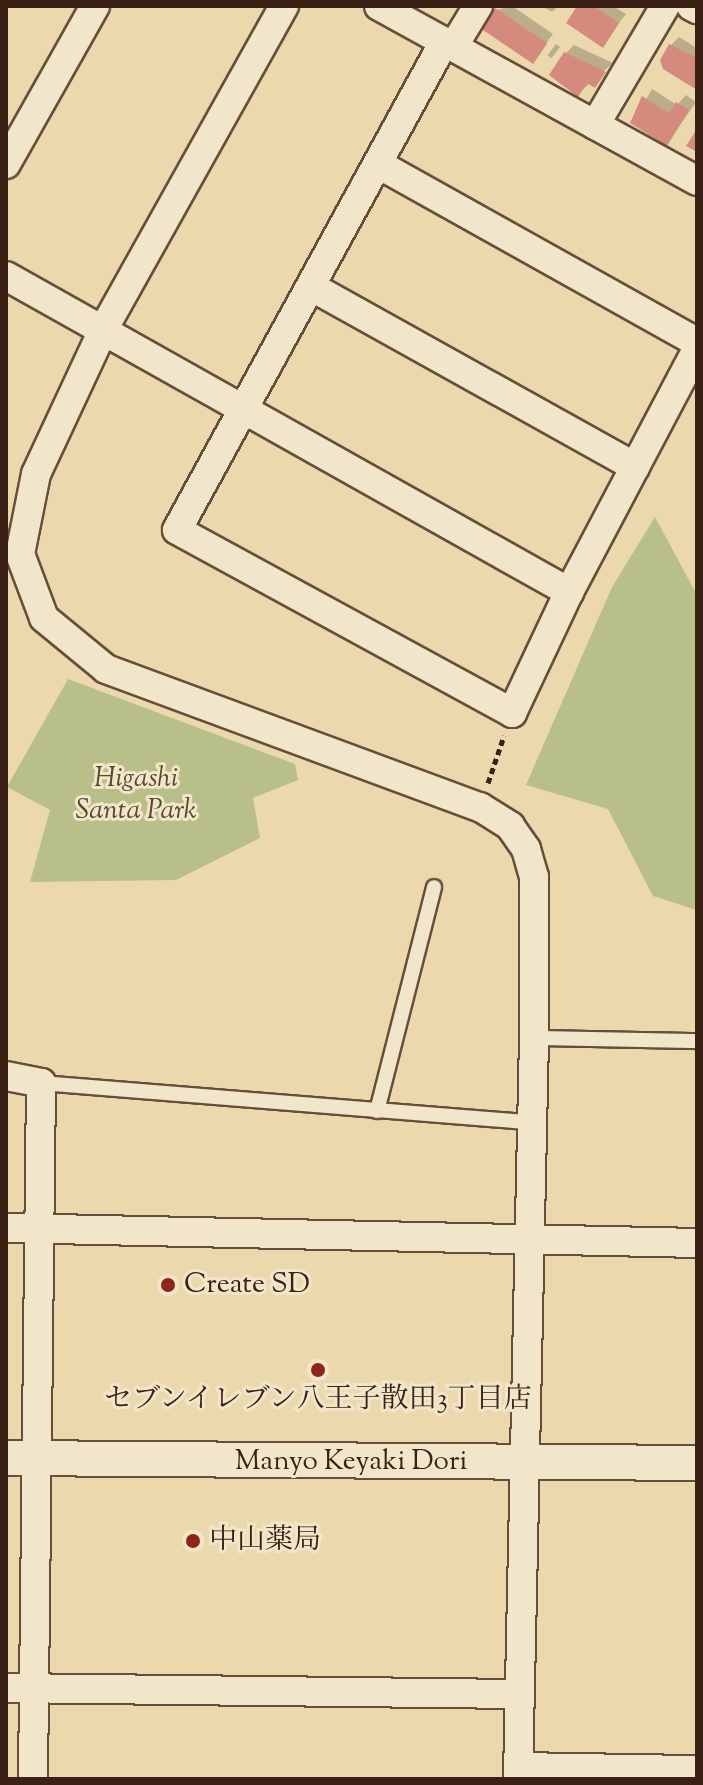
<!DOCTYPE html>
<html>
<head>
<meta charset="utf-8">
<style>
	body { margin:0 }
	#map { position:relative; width:703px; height:1785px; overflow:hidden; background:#ebd9ad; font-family:"Sorts Mill Goudy","Noto Serif JP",serif }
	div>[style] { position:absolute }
	.green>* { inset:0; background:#b8bf89 }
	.shadow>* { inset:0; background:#0003; transform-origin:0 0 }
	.building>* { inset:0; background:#d48b7e; transform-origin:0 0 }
	.path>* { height:5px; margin-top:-2.5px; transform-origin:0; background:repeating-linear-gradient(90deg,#3b2015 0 6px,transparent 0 10px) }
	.roads { filter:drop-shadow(2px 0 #674e3b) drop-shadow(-2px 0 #674e3b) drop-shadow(0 2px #674e3b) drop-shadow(0 -2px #674e3b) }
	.service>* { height:14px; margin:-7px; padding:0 7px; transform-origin:7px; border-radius:7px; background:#f2e6ca }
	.minor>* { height:28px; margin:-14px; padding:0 14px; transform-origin:14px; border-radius:14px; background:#f2e6ca }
	.tertiary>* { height:34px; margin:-17px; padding:0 17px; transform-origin:17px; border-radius:17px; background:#f2e6ca }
	.dots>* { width:22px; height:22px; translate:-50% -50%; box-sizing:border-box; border:4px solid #f2e6ca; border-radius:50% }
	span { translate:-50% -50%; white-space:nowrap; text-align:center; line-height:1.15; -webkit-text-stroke:6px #f2e6ca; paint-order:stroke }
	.park-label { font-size:28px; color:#5a4832; font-style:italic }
	.poi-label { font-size:28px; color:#3b2015 }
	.left { translate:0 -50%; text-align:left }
	.street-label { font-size:28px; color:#3b2015 }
	.frame { position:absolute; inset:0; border:8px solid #3b2015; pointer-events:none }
</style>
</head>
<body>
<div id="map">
	<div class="green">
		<div style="clip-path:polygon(655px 517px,697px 595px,697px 910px,653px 896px,608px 809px,526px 785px,612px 587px)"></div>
		<div style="clip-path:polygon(68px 679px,295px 764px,298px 780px,253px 798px,260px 838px,176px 880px,30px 882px,50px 810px,7px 787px)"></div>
	</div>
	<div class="shadow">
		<div style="clip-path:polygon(512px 6px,553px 34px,533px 61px,497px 10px)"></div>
		<div style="clip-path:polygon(542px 6px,558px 6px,552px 12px)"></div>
		<div style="clip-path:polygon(580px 6px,613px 6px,626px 14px,602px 45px)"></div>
		<div style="clip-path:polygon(679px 37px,697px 48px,697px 87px,671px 45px)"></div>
		<div style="left:556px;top:44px;width:5px;height:14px;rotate:37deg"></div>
		<div style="clip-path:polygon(574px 45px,613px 63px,578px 94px,566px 53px)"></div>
		<div style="clip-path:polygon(652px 89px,677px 105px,686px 95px,696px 102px,667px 144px,633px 123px)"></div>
	</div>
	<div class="building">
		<div style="clip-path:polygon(577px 6px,594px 6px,619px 23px,603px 48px,566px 23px)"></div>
		<div style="left:495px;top:8px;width:63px;height:25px;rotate:34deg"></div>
		<div style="clip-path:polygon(669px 44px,697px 58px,697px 90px,663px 69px,660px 60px)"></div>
		<div style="clip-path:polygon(564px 52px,606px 72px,595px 88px,587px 83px,578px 97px,549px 75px)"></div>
		<div style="clip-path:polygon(642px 96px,669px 113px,676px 102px,689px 110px,667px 146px,630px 123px)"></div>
		<div style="clip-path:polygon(697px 129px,697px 152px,686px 146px)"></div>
	</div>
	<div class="path">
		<div style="left:488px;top:783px;width:50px;rotate:-71.2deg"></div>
	</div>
	<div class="roads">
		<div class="service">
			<div style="left:534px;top:1038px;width:163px;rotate:1.1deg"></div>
			<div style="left:41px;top:1083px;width:495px;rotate:4.6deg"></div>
			<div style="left:377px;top:1111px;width:231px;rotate:-75.7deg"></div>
		</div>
		<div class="minor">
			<div style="left:284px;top:6px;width:367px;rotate:119.2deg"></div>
			<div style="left:105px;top:326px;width:163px;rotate:115deg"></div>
			<div style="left:36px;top:474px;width:82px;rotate:101.3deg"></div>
			<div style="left:20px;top:554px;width:68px;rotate:69.4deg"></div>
			<div style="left:44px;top:618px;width:80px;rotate:39.4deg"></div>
			<div style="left:106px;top:669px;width:399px;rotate:20.3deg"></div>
			<div style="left:480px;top:807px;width:36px;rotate:32deg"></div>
			<div style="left:510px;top:826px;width:28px;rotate:55deg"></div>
			<div style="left:526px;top:849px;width:29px;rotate:74deg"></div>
			<div style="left:534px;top:877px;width:161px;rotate:90deg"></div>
			<div style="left:534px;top:1038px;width:741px;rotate:91.24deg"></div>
			<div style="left:379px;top:6px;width:363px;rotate:28.8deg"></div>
			<div style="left:691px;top:6px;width:7px;rotate:27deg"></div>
			<div style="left:444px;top:42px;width:556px;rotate:118.68deg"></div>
			<div style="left:177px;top:530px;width:382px;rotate:28.6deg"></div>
			<div style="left:512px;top:713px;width:134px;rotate:-64.8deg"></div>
			<div style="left:453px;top:47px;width:48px;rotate:-58.6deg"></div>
			<div style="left:595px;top:125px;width:138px;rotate:-59.5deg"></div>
			<div style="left:6px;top:164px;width:181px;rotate:-60.6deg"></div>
			<div style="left:380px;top:165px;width:363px;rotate:29.2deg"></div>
			<div style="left:6px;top:276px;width:646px;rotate:29.3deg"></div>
			<div style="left:569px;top:592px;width:275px;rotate:-62.2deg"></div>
			<div style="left:312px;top:287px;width:370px;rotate:29.1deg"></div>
			<div style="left:6px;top:1076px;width:36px;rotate:11deg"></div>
			<div style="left:41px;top:1083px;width:696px;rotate:90.66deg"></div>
			<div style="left:6px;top:1228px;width:691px;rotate:1.24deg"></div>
			<div style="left:6px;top:1688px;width:511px;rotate:0.67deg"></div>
			<div style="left:518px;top:1767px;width:179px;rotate:1deg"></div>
		</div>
		<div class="tertiary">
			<div style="left:6px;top:1458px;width:691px;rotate:0.41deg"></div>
		</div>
	</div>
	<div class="dots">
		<div style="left:168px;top:1285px;background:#8f2418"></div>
		<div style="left:318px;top:1370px;background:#8f2418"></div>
		<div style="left:193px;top:1541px;background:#8f2418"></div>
	</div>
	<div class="park-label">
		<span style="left:136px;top:795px">Higashi<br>Santa Park</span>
	</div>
	<div class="poi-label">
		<span class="left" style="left:184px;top:1285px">Create SD</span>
		<span style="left:318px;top:1400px">セブンイレブン八王子散田3丁目店</span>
		<span class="left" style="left:209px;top:1541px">中山薬局</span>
	</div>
	<div class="street-label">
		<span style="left:351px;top:1462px">Manyo Keyaki Dori</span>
	</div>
	<div class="frame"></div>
</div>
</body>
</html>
